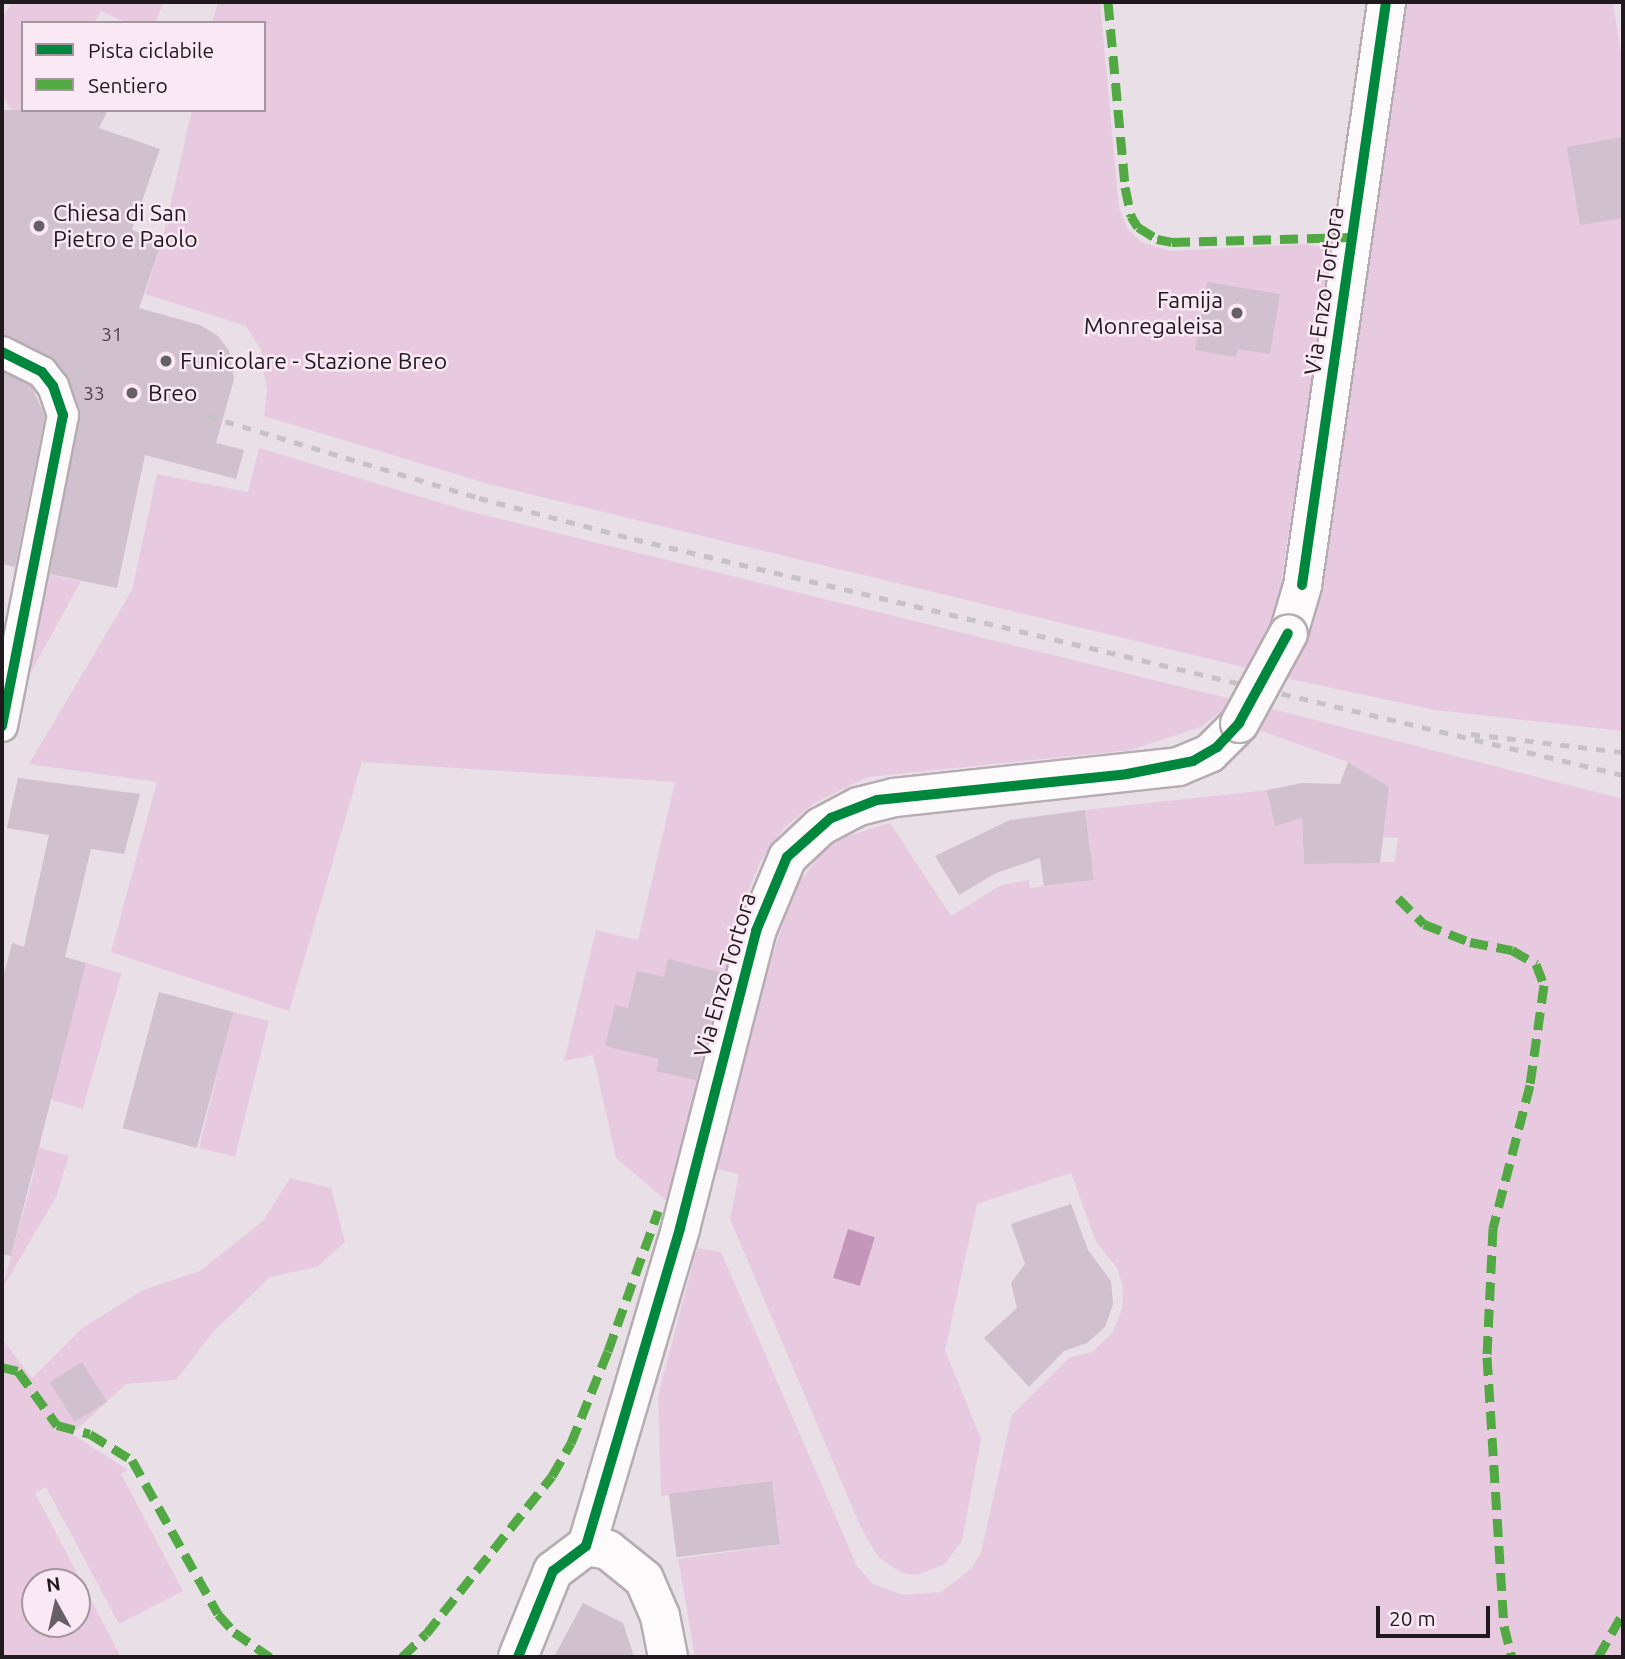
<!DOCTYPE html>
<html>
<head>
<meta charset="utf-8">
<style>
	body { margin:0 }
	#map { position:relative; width:1625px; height:1659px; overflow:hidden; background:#e9dfe6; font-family:Ubuntu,sans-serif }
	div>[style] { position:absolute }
	.green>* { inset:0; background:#e8cae0; transform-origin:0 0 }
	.water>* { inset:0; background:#c497ba; transform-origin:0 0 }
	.building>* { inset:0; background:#d1c0cd; transform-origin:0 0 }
	.roads { filter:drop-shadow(2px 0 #b5adb2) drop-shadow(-2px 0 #b5adb2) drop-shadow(0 2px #b5adb2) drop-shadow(0 -2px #b5adb2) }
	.minor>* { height:30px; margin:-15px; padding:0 15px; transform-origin:15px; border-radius:15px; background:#fcfafb }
	.tertiary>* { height:37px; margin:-18.5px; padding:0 18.5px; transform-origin:18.5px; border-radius:18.5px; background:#fcfafb }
	.secondary>* { height:38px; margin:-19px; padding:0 19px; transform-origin:19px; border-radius:19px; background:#fcfafb }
	.rail>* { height:5px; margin-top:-2.5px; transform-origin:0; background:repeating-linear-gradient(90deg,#c6c3c5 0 9px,transparent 0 18px) }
	.bridges { filter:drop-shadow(2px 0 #b5adb2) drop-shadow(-2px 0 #b5adb2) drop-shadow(0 2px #b5adb2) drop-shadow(0 -2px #b5adb2) }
	.tertiary-bridge>* { height:37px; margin:-18.5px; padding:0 18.5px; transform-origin:18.5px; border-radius:18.5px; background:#fcfafb }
	.quiet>* { height:9px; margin-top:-4.5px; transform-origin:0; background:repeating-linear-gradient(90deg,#52a943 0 18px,transparent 0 27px) }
	.cycleway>* { height:10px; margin:-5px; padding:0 5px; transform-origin:5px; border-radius:5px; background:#00873e }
	.dots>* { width:19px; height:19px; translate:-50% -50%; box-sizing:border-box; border:4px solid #fae8f5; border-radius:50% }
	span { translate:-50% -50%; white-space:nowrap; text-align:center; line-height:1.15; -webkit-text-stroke:5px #fae8f5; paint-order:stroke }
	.number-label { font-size:19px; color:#4c444a }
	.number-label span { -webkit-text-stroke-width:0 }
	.poi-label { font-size:23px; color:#201a1e }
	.left { translate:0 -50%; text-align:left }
	.right { translate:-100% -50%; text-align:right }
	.street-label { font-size:23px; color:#201a1e }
	.frame { position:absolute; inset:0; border:4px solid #201a1e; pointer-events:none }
	.legend { position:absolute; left:21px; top:21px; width:245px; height:91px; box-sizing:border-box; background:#fae8f5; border:2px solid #a3969f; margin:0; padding:9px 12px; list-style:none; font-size:21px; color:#201a1e }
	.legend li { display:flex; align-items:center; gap:14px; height:35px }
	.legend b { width:35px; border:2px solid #a3969f }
	.north { position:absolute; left:21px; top:1568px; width:70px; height:70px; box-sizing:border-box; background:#fae8f5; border:2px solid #a3969f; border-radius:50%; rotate:352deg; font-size:19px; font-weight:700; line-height:28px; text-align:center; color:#201a1e }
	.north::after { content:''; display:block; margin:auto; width:24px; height:32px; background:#665f64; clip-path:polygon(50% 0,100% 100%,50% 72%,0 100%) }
	.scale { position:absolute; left:1376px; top:1606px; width:114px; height:32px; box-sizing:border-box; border:4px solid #201a1e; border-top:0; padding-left:9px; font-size:21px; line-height:24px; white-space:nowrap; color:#201a1e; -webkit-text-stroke:5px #fae8f5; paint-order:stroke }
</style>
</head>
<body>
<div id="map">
	<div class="green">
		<div style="clip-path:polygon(12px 2px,164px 2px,155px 23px,128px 23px,101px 11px,94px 23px,23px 23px,23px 110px,15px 115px,2px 95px,2px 19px)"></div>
		<div style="clip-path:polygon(218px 2px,1100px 2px,1119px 208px,1127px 228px,1141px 242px,1170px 251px,1307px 244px,1334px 249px,1276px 613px,1251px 669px,488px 484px,264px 416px,267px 391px,261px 350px,246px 326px,145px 294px,162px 241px,192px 110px,264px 110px,264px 23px,212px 23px)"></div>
		<div style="clip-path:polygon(1404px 2px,1613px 2px,1623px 65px,1623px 731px,1435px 710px,1285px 678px,1314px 611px,1321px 579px)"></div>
		<div style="clip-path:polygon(259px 448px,468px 511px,1235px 700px,1201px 727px,1131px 750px,868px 777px,816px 802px,786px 826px,761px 860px,742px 905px,668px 1202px,616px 1158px,593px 1055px,564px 1061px,596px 930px,638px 940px,675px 782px,362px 762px,289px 1011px,111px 952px,157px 782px,29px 764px,132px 590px,157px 474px,248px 492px)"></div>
		<div style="clip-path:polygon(46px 574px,81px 581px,24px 685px)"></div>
		<div style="clip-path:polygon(1268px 708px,1623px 799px,1623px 1657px,695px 1657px,678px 1559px,780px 1545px,771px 1481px,661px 1496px,658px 1396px,697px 1248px,721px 1252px,857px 1566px,873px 1584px,904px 1595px,941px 1592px,972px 1568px,981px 1552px,1012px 1415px,1070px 1357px,1092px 1352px,1113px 1332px,1122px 1309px,1123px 1287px,1117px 1268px,1096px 1242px,1071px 1173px,977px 1204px,945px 1350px,981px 1439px,962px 1541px,945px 1564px,917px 1575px,902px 1573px,879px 1558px,861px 1528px,730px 1219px,739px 1174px,716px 1169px,763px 984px,795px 887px,823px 852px,842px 838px,890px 823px,951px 916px,1001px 885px,1029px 880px,1030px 888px,1094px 880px,1085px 810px,1267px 790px,1302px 818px,1304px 864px,1395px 862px,1398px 838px,1383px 837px,1389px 787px,1348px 762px,1256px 729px)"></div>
		<div style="left:86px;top:963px;width:37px;height:141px;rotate:16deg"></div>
		<div style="left:233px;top:1012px;width:37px;height:140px;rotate:14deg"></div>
		<div style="clip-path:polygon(37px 1147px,69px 1156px,56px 1197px,2px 1289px,35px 1169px,31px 1167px)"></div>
		<div style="clip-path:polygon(evenodd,290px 1178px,331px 1188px,345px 1242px,317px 1267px,270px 1277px,214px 1331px,176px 1380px,126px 1384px,72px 1434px,128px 1470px,121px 1474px,183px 1591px,119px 1624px,46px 1487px,35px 1493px,121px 1657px,2px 1657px,2px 1339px,32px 1378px,81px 1329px,143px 1290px,200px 1271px,263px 1221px,290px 1178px,35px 1582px,77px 1582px,77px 1624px,35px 1624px,35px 1582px)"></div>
	</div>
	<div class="water">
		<div style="left:848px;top:1229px;width:28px;height:51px;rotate:17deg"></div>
	</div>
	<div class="building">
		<div style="clip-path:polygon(2px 110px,108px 110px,99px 128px,160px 149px,132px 230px,162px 241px,139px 308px,200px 325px,218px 336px,229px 351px,234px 379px,216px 443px,244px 450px,236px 479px,145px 455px,117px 588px,50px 574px,80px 410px,69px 380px,55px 361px,2px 335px)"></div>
		<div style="clip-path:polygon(1623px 137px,1623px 218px,1580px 225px,1567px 147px)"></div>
		<div style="clip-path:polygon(1207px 282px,1280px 294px,1270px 354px,1238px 349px,1236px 357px,1195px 350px)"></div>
		<div style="clip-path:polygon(2px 371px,31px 386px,45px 416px,15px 567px,2px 564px)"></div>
		<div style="clip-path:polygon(1348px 762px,1389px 787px,1380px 863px,1304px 864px,1302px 818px,1275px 826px,1267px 790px,1302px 783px,1340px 784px)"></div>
		<div style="clip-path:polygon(18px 778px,140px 794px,124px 854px,91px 849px,65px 957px,86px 963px,11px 1256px,2px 1254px,2px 982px,12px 943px,24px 947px,49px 835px,7px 828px)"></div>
		<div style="clip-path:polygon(1085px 810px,1094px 880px,1044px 886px,1040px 858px,996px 873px,959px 895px,935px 856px,1010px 820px)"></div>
		<div style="clip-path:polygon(668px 959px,723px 973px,696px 1080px,656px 1071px,659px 1059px,605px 1046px,615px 1005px,628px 1008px,637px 971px,664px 977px)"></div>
		<div style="left:159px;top:992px;width:77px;height:141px;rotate:15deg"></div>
		<div style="clip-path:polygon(1071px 1204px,1088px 1250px,1111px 1281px,1113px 1304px,1105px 1327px,1087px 1343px,1064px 1351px,1029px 1387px,984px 1338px,1017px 1308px,1011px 1283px,1025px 1264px,1011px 1224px)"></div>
		<div style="left:82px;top:1362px;width:47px;height:38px;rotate:58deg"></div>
		<div style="left:772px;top:1481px;width:64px;height:104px;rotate:83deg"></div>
		<div style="clip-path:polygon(583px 1603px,623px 1623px,634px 1657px,554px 1657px)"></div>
	</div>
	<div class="roads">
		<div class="minor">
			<div style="left:2px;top:352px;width:45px;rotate:26.6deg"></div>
			<div style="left:42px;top:372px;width:18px;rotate:52deg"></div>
			<div style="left:53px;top:386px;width:31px;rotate:71deg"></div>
			<div style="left:63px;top:415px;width:317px;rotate:101.1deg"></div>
		</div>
		<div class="tertiary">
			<div style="left:1288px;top:633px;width:50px;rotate:-73.7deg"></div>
			<div style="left:1302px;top:585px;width:589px;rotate:-81.8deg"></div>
			<div style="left:586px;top:1546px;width:332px;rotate:-73.5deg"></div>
			<div style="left:680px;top:1228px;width:307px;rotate:-75.6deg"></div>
			<div style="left:756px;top:931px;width:80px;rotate:-67.3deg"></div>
			<div style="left:787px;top:857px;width:45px;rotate:-43.2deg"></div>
			<div style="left:820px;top:826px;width:43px;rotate:-27.8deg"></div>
			<div style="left:858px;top:806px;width:37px;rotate:-14deg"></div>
			<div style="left:894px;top:797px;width:286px;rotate:-6.2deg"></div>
			<div style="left:1178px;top:766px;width:34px;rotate:-23deg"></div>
			<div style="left:1209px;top:753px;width:42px;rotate:-45deg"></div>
		</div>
		<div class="secondary">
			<div style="left:518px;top:1657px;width:93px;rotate:-67.9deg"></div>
			<div style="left:553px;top:1571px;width:41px;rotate:-37.1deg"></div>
			<div style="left:586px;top:1546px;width:22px;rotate:10deg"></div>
			<div style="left:608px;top:1550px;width:46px;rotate:38.9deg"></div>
			<div style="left:644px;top:1579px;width:40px;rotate:66.6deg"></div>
			<div style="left:660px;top:1616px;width:42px;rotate:79deg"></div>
		</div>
	</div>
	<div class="rail">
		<div style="left:208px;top:416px;width:283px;rotate:16.8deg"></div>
		<div style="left:479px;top:498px;width:160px;rotate:14.8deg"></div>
		<div style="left:634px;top:539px;width:1017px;rotate:13.42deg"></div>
		<div style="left:1471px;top:734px;width:153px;rotate:6.8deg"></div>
	</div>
	<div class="bridges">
		<div class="tertiary-bridge">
			<div style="left:1239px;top:723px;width:102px;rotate:-61.4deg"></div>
		</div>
	</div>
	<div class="quiet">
		<div style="left:1108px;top:2px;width:186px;rotate:84.7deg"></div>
		<div style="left:1125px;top:187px;width:30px;rotate:78deg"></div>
		<div style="left:1131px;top:216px;width:13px;rotate:58deg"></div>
		<div style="left:1138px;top:227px;width:22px;rotate:32deg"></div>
		<div style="left:1157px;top:239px;width:15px;rotate:11deg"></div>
		<div style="left:1172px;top:242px;width:181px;rotate:-1.6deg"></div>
		<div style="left:1398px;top:898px;width:37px;rotate:45deg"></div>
		<div style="left:1424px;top:924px;width:49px;rotate:21.4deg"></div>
		<div style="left:1470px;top:942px;width:43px;rotate:10.8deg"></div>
		<div style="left:1512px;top:950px;width:28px;rotate:30deg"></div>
		<div style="left:1536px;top:964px;width:22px;rotate:69deg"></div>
		<div style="left:1544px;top:985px;width:101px;rotate:98deg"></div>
		<div style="left:1530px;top:1085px;width:148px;rotate:104.5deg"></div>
		<div style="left:1493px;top:1228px;width:129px;rotate:92.7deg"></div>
		<div style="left:1487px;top:1357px;width:270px;rotate:86.4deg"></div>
		<div style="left:1504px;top:1626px;width:32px;rotate:76deg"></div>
		<div style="left:2px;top:1367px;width:16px;rotate:14deg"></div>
		<div style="left:18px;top:1371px;width:67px;rotate:54.2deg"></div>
		<div style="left:57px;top:1425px;width:34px;rotate:15deg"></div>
		<div style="left:90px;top:1434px;width:49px;rotate:31.8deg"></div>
		<div style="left:132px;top:1460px;width:176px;rotate:60.8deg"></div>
		<div style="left:218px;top:1614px;width:24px;rotate:48deg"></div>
		<div style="left:234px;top:1632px;width:44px;rotate:34.8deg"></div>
		<div style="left:402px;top:1657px;width:33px;rotate:-44deg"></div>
		<div style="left:426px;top:1634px;width:202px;rotate:-51.4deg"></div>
		<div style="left:552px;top:1476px;width:38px;rotate:-60deg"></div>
		<div style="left:571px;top:1443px;width:99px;rotate:-68.1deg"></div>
		<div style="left:608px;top:1351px;width:149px;rotate:-70.3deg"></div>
		<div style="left:1598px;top:1657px;width:51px;rotate:-60.4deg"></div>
	</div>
	<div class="cycleway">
		<div style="left:2px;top:352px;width:45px;rotate:26.6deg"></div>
		<div style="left:42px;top:372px;width:18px;rotate:52deg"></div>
		<div style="left:53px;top:386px;width:31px;rotate:71deg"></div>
		<div style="left:63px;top:415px;width:317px;rotate:101.1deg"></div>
		<div style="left:1302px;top:585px;width:589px;rotate:-81.8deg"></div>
		<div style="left:518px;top:1657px;width:93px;rotate:-67.9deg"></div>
		<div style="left:553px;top:1571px;width:41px;rotate:-37.1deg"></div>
		<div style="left:586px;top:1546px;width:332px;rotate:-73.5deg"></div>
		<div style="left:680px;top:1228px;width:307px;rotate:-75.6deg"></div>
		<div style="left:756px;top:931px;width:80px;rotate:-67.3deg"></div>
		<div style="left:787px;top:857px;width:59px;rotate:-41.6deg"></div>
		<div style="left:831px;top:818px;width:49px;rotate:-21.4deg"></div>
		<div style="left:877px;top:800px;width:251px;rotate:-5.9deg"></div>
		<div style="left:1127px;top:774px;width:67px;rotate:-11.1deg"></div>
		<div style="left:1193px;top:761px;width:28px;rotate:-30deg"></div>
		<div style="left:1217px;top:747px;width:33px;rotate:-47deg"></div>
		<div style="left:1239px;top:723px;width:102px;rotate:-61.4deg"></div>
	</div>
	<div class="dots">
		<div style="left:39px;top:226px;background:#665f64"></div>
		<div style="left:1237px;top:313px;background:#665f64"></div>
		<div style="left:166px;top:361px;background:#665f64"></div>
		<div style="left:132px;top:393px;background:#665f64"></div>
	</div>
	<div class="number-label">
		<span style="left:112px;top:335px">31</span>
		<span style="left:94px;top:394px">33</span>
	</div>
	<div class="poi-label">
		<span class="left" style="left:53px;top:226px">Chiesa di San<br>Pietro e Paolo</span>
		<span class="right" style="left:1223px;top:313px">Famija<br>Monregaleisa</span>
		<span class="left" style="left:180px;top:361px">Funicolare - Stazione Breo</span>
		<span class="left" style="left:148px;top:393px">Breo</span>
	</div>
	<div class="street-label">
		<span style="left:1324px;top:291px;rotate:-82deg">Via Enzo Tortora</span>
		<span style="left:725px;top:975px;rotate:-74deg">Via Enzo Tortora</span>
	</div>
	<div class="frame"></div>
	<ul class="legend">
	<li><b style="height:9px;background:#00873e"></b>Pista ciclabile</li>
	<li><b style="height:9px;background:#52a943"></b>Sentiero</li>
	</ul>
	<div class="north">N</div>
	<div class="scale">20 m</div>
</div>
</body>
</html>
